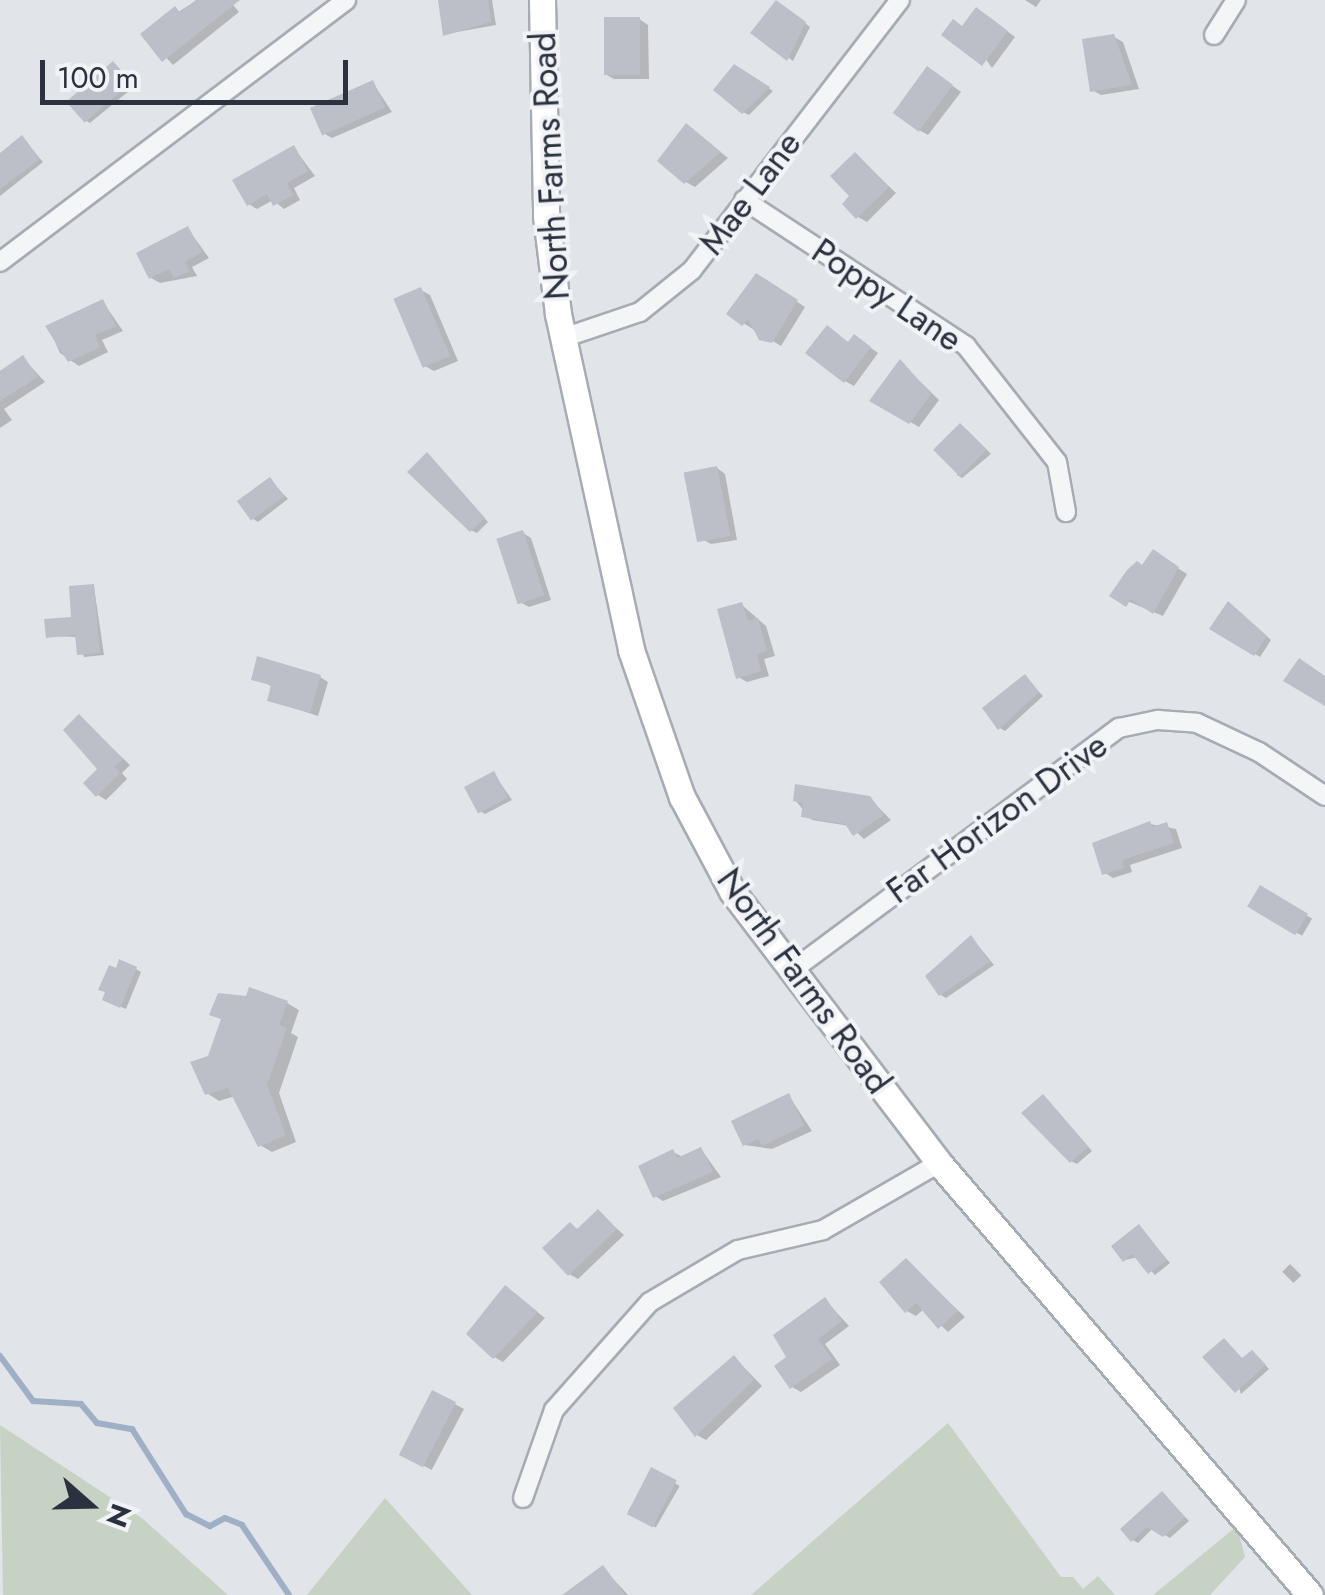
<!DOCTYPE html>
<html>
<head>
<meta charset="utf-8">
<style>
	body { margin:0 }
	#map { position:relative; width:1325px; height:1595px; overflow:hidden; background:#e1e4e9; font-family:Jost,sans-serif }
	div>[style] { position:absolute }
	.green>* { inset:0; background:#c6d2c3 }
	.shadow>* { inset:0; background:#0003; transform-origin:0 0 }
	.stream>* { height:6px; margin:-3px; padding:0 3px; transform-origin:3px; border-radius:3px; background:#9fafc6 }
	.building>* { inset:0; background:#bcbfc8; transform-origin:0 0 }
	.roads { filter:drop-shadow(2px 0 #a7abb3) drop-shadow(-2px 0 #a7abb3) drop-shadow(0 2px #a7abb3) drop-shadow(0 -2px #a7abb3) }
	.street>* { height:18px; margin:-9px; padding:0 9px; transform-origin:9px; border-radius:9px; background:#f4f5f7 }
	.secondary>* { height:25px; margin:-12.5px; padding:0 12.5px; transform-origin:12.5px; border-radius:12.5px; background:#fff }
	span { translate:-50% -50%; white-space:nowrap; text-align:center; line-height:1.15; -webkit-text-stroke:8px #f1f3f6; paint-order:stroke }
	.street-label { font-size:35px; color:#2b313f }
	.north { position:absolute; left:40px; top:1455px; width:100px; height:100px; -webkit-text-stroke:8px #f1f3f6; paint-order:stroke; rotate:110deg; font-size:28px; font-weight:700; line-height:40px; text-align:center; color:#2b313f }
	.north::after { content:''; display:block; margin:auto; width:35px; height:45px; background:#2b313f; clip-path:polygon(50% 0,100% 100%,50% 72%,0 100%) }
	.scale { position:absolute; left:40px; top:60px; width:308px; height:45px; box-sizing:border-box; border:5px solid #2b313f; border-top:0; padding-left:12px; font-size:30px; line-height:35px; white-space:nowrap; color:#2b313f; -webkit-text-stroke:8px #f1f3f6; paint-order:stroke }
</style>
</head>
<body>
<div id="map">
	<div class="green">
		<div style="clip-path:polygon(948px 1423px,1061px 1577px,1073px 1577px,1083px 1589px,1098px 1576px,1115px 1595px,751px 1595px)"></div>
		<div style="clip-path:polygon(0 1425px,143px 1519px,228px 1595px,3px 1595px)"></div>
		<div style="clip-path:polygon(385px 1498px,472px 1595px,307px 1595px)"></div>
		<div style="clip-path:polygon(1237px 1526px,1245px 1557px,1210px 1595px,1153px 1595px)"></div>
	</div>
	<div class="shadow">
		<div style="clip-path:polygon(197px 0,229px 0,239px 12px,173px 65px,144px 34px)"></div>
		<div style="clip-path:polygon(455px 0,492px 0,496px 25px,446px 34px)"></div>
		<div style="clip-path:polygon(1025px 0,1041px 0,1036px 7px)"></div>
		<div style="clip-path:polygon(782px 5px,810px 27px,793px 61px,754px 32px)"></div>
		<div style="clip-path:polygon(985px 15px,1015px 37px,992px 68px,964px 28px)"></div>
		<div style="clip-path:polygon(639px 19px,648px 25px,649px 79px,614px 79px,605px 74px)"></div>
		<div style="clip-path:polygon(1114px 37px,1123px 42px,1139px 89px,1101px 95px,1092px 90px)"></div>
		<div style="clip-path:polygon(114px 64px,135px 86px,90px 123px,85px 120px)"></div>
		<div style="clip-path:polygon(735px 67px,773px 91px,749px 115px,743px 112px)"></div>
		<div style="clip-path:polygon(937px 74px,961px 92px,928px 135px,919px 130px)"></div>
		<div style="clip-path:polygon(373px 83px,392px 112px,332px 138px,323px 133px)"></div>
		<div style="clip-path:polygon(695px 132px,728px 158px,695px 187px,686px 182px)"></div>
		<div style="clip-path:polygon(22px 138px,43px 162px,0 196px,0 156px)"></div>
		<div style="clip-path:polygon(294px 148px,315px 176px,294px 188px,300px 200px,284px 209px,273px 200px,257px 209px,249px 204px)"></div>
		<div style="clip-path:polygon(856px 155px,896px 193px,867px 222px,858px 217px,853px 196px)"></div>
		<div style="clip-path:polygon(188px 229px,209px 258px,192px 267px,197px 276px,160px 283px,151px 278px)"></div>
		<div style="clip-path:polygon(757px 276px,805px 307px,781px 346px,743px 323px)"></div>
		<div style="clip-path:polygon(421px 290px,430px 295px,458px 361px,434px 371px,425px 366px)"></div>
		<div style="clip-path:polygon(103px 302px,123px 331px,102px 340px,108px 352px,79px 366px,60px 353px,49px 328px)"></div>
		<div style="clip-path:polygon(864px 343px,878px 353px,854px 386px,845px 381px)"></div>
		<div style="clip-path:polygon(23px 358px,45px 382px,4px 409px,12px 420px,0 428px,0 371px)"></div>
		<div style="clip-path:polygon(900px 362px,939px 400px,919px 427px,872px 400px)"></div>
		<div style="clip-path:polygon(966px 429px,991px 454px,962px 478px,957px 475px)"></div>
		<div style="clip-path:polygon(427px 455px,488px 522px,477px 533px,471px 530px)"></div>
		<div style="clip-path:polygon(717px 468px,725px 474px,737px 540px,711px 544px,702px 539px)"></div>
		<div style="clip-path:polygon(270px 480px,288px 499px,258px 522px,253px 519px)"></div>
		<div style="clip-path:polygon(523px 533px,531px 538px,551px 600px,529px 607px,520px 602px)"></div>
		<div style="clip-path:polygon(1154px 553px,1187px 574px,1163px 616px,1113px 595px)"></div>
		<div style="clip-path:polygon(94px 587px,104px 655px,84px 657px,78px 637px,48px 636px,74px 619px)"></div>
		<div style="clip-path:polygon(742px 605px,766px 626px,775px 656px,764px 659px,769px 676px,747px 682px,738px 677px)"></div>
		<div style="clip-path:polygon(1234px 607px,1271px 640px,1260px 657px,1213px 628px)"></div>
		<div style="clip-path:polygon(320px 677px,328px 682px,318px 716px,269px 700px,273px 687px,254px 678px)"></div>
		<div style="clip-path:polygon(1025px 677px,1043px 696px,1005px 731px,1000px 728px)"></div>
		<div style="clip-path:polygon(79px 717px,130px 765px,122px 773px,127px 779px,106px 800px,98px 795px,100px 769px)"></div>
		<div style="clip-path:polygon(494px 774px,512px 800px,485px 814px,480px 811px)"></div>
		<div style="clip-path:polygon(870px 799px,891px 820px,864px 839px,850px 826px,812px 820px,795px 800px)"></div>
		<div style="clip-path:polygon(1150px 824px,1176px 829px,1182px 848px,1130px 865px,1132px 872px,1113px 878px,1105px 873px)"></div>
		<div style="left:1261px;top:889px;width:59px;height:20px;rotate:30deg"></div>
		<div style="clip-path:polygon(972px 938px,994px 965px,946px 998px,941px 995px)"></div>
		<div style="clip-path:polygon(136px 969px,141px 972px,126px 1009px,110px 1002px)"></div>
		<div style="clip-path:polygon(287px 1003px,299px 1010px,291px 1033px,298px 1037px,279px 1093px,296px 1142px,272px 1152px,260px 1145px,235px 1096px,219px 1101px,207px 1093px,193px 1064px,210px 1058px,223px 1020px,212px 1014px)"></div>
		<div style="clip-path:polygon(789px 1096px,812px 1131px,772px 1149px,745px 1145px)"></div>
		<div style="clip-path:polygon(1048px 1100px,1092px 1151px,1077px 1164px,1071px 1161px)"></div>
		<div style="clip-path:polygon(701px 1149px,721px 1177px,663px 1201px,655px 1196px,673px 1152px,683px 1157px)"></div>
		<div style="clip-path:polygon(598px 1212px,624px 1235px,578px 1279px,569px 1274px,570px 1225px,579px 1230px)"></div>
		<div style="clip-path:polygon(1139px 1227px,1170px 1263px,1155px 1275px,1138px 1257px,1125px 1260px)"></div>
		<div style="clip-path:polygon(906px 1261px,965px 1317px,948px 1332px,924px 1309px,916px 1316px,907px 1311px)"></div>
		<div style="left:1290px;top:1264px;width:16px;height:11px;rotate:45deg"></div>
		<div style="clip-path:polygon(514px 1294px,545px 1318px,503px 1362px,494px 1357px)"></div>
		<div style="clip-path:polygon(825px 1300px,849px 1326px,825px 1344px,840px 1365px,801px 1392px,792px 1387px,789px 1358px)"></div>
		<div style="clip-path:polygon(1224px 1341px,1244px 1360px,1257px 1356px,1269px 1369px,1241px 1394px)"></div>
		<div style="clip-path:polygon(735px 1358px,762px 1386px,706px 1440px,697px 1435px)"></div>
		<div style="left:434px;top:1393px;width:34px;height:69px;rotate:28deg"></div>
		<div style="left:652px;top:1470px;width:32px;height:48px;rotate:30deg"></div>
		<div style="clip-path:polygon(1162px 1494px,1189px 1521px,1170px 1538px,1153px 1528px,1138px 1543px,1133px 1540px)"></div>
		<div style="clip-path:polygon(603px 1568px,628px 1595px,566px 1595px)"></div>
	</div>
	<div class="stream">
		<div style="left:0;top:1356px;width:56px;rotate:53.7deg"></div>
		<div style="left:33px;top:1401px;width:48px;rotate:3.6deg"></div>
		<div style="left:81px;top:1404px;width:25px;rotate:50deg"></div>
		<div style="left:97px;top:1423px;width:36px;rotate:10deg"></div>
		<div style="left:132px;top:1429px;width:101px;rotate:57.6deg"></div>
		<div style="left:186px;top:1514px;width:27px;rotate:27deg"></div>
		<div style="left:210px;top:1526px;width:17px;rotate:-28deg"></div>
		<div style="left:225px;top:1518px;width:18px;rotate:22deg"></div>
		<div style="left:242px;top:1525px;width:84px;rotate:56.1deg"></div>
	</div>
	<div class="building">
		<div style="clip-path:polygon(196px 0,240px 0,162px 62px,140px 34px,175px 6px,180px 13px)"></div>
		<div style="clip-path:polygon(438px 0,488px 0,491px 22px,443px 36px)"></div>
		<div style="clip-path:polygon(776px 0,806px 22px,787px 61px,750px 33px)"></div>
		<div style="clip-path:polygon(976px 7px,1008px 31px,982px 66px,941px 35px,953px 19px,962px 26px)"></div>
		<div style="left:604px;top:17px;width:36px;height:58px"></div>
		<div style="clip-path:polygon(1114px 34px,1132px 85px,1090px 92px,1082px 39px)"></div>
		<div style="left:113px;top:61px;width:28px;height:62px;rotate:49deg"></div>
		<div style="clip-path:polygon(734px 64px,770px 87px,742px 114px,713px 90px)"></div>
		<div style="left:927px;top:66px;width:32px;height:58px;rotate:36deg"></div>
		<div style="left:373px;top:80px;width:30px;height:69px;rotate:66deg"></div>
		<div style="clip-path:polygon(686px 123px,721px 152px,684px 184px,657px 161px)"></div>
		<div style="clip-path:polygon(22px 135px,40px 159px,0 189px,0 153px)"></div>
		<div style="clip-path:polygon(294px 145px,308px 171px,287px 183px,293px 195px,273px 206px,267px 194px,247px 206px,232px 180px)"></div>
		<div style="clip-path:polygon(855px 152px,889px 187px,856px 219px,842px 204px,849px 196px,830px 176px)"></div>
		<div style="clip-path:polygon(188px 226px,202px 252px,185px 262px,190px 271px,174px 278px,169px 269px,149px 279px,136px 253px)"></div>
		<div style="clip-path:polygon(756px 273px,798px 300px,772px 343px,759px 340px,748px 319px,742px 326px,726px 314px)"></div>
		<div style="left:421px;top:287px;width:75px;height:30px;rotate:67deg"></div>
		<div style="clip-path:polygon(103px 299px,116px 326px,95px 335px,100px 347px,68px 362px,45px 326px)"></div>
		<div style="clip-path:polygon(827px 325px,848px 342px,854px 334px,871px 347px,844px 383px,805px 353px)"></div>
		<div style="clip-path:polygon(23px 355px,38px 377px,0 401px,0 371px)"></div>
		<div style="clip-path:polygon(900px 359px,931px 394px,909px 424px,869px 401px)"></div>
		<div style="left:960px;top:423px;width:38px;height:38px;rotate:45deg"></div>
		<div style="clip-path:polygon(427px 452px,485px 518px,470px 532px,407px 472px)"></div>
		<div style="left:717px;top:466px;width:71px;height:34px;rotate:79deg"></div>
		<div style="left:270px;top:477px;width:24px;height:41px;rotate:54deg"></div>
		<div style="left:523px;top:530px;width:69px;height:28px;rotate:72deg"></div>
		<div style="clip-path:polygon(1153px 549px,1179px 567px,1153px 614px,1131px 599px,1126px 607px,1109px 596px,1127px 570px,1137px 561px,1142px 565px)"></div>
		<div style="clip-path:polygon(94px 584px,100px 653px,77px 655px,75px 635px,46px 638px,44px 619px,71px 617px,69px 586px)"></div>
		<div style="clip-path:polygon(1228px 601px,1267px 636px,1254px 656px,1209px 629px)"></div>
		<div style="clip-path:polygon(742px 602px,748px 621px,758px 618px,767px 651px,757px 654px,761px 671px,736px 679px,717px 609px)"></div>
		<div style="clip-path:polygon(257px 656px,321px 675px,310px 713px,267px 701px,271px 685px,251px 680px)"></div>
		<div style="clip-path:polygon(1299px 658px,1325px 676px,1325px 706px,1283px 681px)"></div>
		<div style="clip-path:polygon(1025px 674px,1039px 692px,998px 730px,982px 708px)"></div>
		<div style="clip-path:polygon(79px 714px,123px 759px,114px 767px,120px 773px,96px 797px,83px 783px,97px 769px,63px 730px)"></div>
		<div style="left:494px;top:771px;width:30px;height:34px;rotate:62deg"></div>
		<div style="clip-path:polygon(795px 784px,870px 796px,884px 815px,853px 836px,845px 824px,801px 817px,803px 803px,793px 801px)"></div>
		<div style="clip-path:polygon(1150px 821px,1152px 827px,1167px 822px,1174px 843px,1122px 860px,1124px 868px,1102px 875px,1092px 843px)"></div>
		<div style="left:1260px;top:885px;width:56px;height:25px;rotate:31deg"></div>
		<div style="clip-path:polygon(971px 935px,990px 962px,939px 996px,925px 976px)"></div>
		<div style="clip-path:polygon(119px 959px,137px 967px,120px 1008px,102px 1000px,105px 992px,98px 990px,109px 965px,116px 968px)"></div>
		<div style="clip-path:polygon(249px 987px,288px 1001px,279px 1025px,287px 1028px,267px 1085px,286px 1135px,258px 1147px,228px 1088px,205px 1095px,190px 1062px,208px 1056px,221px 1019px,209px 1015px,218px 993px,246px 996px)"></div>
		<div style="clip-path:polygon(789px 1093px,804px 1126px,762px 1146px,758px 1139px,743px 1146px,731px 1121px)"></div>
		<div style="clip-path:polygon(1043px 1094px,1088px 1147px,1070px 1163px,1021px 1113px)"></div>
		<div style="clip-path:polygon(701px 1147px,713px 1172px,653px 1198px,638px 1166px,673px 1149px,677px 1158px)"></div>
		<div style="clip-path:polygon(598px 1209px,617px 1229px,568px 1276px,542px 1248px,570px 1222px,577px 1229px)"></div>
		<div style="clip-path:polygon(1139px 1224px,1167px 1260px,1148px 1274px,1132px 1254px,1123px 1262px,1111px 1246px)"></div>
		<div style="clip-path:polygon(906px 1258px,958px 1311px,938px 1329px,916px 1303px,905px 1313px,879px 1282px)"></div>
		<div style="clip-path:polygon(505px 1285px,538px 1312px,493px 1359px,466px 1334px)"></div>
		<div style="clip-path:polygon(825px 1297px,842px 1321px,818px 1339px,832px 1359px,790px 1389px,774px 1366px,786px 1357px,773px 1335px)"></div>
		<div style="clip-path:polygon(1224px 1338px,1242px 1358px,1252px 1350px,1266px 1365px,1235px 1393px,1202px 1357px)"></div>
		<div style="clip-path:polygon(734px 1355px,754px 1380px,695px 1437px,673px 1408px)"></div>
		<div style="left:432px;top:1390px;width:27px;height:73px;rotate:27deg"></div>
		<div style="left:651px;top:1467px;width:29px;height:53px;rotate:27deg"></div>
		<div style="clip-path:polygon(1162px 1491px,1185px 1517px,1163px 1537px,1147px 1527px,1131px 1542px,1120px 1529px)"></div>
		<div style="clip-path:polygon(603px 1565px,625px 1595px,562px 1595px)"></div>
	</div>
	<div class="roads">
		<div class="street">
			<div style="left:1214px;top:35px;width:41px;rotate:-57.8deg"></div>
			<div style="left:744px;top:200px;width:266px;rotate:33.3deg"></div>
			<div style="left:966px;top:346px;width:147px;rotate:51.9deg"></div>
			<div style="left:1057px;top:462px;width:51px;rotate:79.8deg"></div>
			<div style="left:0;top:262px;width:434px;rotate:-37.1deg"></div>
			<div style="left:563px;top:338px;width:81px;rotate:-18.7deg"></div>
			<div style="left:640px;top:312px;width:67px;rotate:-38.9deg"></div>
			<div style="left:692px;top:270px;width:341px;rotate:-52.4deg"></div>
			<div style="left:790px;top:972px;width:410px;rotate:-36.6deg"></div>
			<div style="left:1119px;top:728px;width:40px;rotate:-12deg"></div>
			<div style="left:1158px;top:720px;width:39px;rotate:4deg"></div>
			<div style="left:1197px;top:723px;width:68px;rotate:25.1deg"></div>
			<div style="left:1259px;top:752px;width:79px;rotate:33.7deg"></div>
			<div style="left:523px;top:1498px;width:93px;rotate:-70.6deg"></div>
			<div style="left:554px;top:1410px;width:144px;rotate:-48.4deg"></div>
			<div style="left:650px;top:1302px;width:102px;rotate:-30.6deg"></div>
			<div style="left:738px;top:1250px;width:87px;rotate:-13.2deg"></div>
			<div style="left:823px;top:1230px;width:134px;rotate:-30deg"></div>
		</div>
		<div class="secondary">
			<div style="left:542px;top:0;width:216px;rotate:88.9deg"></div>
			<div style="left:546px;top:216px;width:99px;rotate:83deg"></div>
			<div style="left:558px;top:314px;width:344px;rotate:77.7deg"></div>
			<div style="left:631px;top:650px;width:156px;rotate:70.9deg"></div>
			<div style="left:682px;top:797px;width:106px;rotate:62deg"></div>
			<div style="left:732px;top:891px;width:342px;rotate:52.7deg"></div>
			<div style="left:939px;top:1163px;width:569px;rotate:49.34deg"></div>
		</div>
	</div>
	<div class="street-label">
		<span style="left:550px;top:166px;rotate:-93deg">North Farms Road</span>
		<span style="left:750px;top:193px;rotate:-53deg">Mae Lane</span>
		<span style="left:887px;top:295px;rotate:34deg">Poppy Lane</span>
		<span style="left:997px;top:818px;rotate:-36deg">Far Horizon Drive</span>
		<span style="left:804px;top:981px;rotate:54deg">North Farms Road</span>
	</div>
	<div class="north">N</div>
	<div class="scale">100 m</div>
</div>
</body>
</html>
